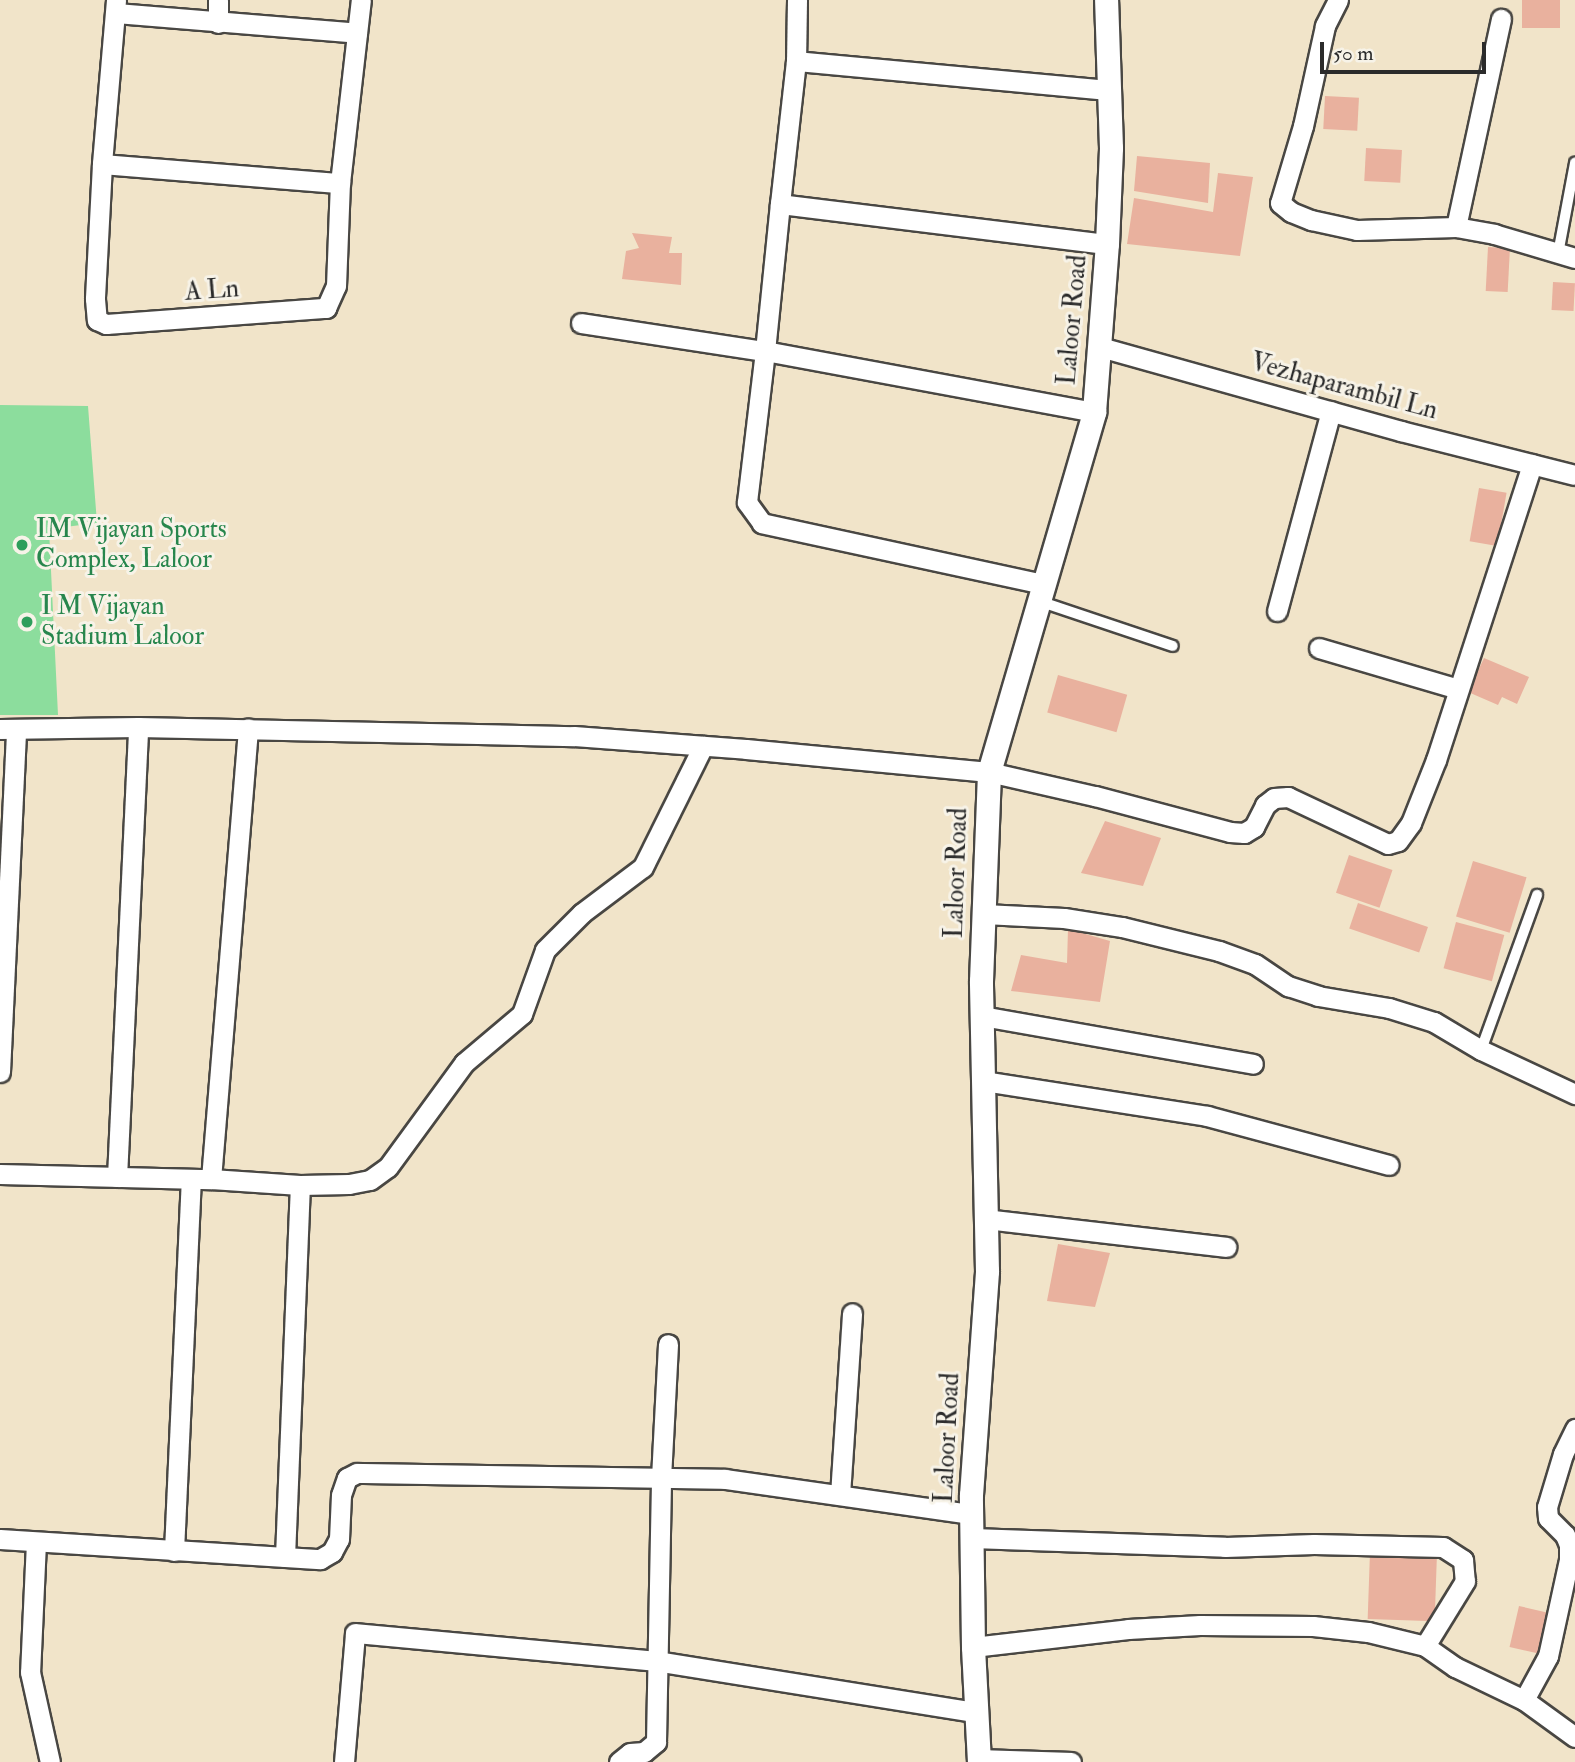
<!DOCTYPE html>
<html>
<head>
<meta charset="utf-8">
<style>
	body { margin:0 }
	#map { position:relative; width:1575px; height:1762px; overflow:hidden; background:#f1e4c9; font-family:"IM FELL Double Pica",serif }
	div>[style] { position:absolute }
	.green>* { inset:0; background:#8cdd9d }
	.building>* { inset:0; background:#e9b19e; transform-origin:0 0 }
	.roads { filter:drop-shadow(2px 0 #494743) drop-shadow(-2px 0 #494743) drop-shadow(0 2px #494743) drop-shadow(0 -2px #494743) }
	.service>* { height:10px; margin:-5px; padding:0 5px; transform-origin:5px; border-radius:5px; background:#fff }
	.minor>* { height:19px; margin:-9.5px; padding:0 9.5px; transform-origin:9.5px; border-radius:9.5px; background:#fff }
	.tertiary>* { height:23px; margin:-11.5px; padding:0 11.5px; transform-origin:11.5px; border-radius:11.5px; background:#fff }
	.dots>* { width:19px; height:19px; translate:-50% -50%; box-sizing:border-box; border:4px solid #f7f3e8; border-radius:50% }
	span { translate:-50% -50%; white-space:nowrap; text-align:center; line-height:1.15; -webkit-text-stroke:6px #f7f3e8; paint-order:stroke }
	.street-label { font-size:26px; color:#2b2b2b }
	.leisure-label { font-size:26px; color:#27864d }
	.left { translate:0 -50%; text-align:left }
	.scale { position:absolute; left:1320px; top:42px; width:166px; height:32px; box-sizing:border-box; border:4px solid #2b2b2b; border-top:0; padding-left:9px; font-size:21px; line-height:24px; white-space:nowrap; color:#2b2b2b; -webkit-text-stroke:5px #f7f3e8; paint-order:stroke }
</style>
</head>
<body>
<div id="map">
	<div class="green">
		<div style="clip-path:polygon(0 405px,88px 406px,97px 523px,49px 529px,58px 715px,0 715px)"></div>
	</div>
	<div class="building">
		<div style="left:1522px;top:0;width:38px;height:28px"></div>
		<div style="left:1325px;top:96px;width:34px;height:33px;rotate:3deg"></div>
		<div style="left:1366px;top:148px;width:36px;height:33px;rotate:3deg"></div>
		<div style="clip-path:polygon(1137px 156px,1210px 163px,1208px 203px,1134px 191px)"></div>
		<div style="clip-path:polygon(1218px 173px,1253px 177px,1240px 256px,1127px 244px,1134px 198px,1213px 212px)"></div>
		<div style="clip-path:polygon(632px 233px,672px 237px,669px 253px,682px 253px,681px 285px,622px 279px,626px 251px,639px 248px)"></div>
		<div style="left:1488px;top:247px;width:22px;height:44px;rotate:3deg"></div>
		<div style="left:1553px;top:282px;width:22px;height:28px;rotate:3deg"></div>
		<div style="left:1479px;top:488px;width:28px;height:54px;rotate:10deg"></div>
		<div style="clip-path:polygon(1484px 658px,1529px 677px,1517px 704px,1502px 697px,1498px 705px,1468px 692px)"></div>
		<div style="left:1058px;top:675px;width:72px;height:39px;rotate:16deg"></div>
		<div style="clip-path:polygon(1105px 821px,1161px 838px,1143px 886px,1081px 873px)"></div>
		<div style="left:1349px;top:855px;width:46px;height:40px;rotate:19deg"></div>
		<div style="left:1473px;top:861px;width:56px;height:58px;rotate:17deg"></div>
		<div style="left:1358px;top:903px;width:74px;height:27px;rotate:19deg"></div>
		<div style="left:1456px;top:922px;width:50px;height:48px;rotate:15deg"></div>
		<div style="clip-path:polygon(1068px 929px,1110px 941px,1100px 1002px,1011px 991px,1021px 955px,1067px 963px)"></div>
		<div style="clip-path:polygon(1058px 1244px,1110px 1253px,1095px 1307px,1047px 1301px)"></div>
		<div style="left:1370px;top:1552px;width:67px;height:67px;rotate:2deg"></div>
		<div style="left:1519px;top:1606px;width:32px;height:42px;rotate:13deg"></div>
	</div>
	<div class="roads">
		<div class="service">
			<div style="left:1558px;top:254px;width:93px;rotate:-79.4deg"></div>
			<div style="left:1039px;top:601px;width:141px;rotate:18.6deg"></div>
			<div style="left:1481px;top:1050px;width:165px;rotate:-70.1deg"></div>
		</div>
		<div class="minor">
			<div style="left:116px;top:0;width:165px;rotate:94.9deg"></div>
			<div style="left:102px;top:164px;width:135px;rotate:93deg"></div>
			<div style="left:95px;top:299px;width:21px;rotate:85deg"></div>
			<div style="left:97px;top:320px;width:10px;rotate:24deg"></div>
			<div style="left:106px;top:324px;width:221px;rotate:-4.2deg"></div>
			<div style="left:326px;top:308px;width:24px;rotate:-66deg"></div>
			<div style="left:336px;top:286px;width:103px;rotate:-87.8deg"></div>
			<div style="left:340px;top:183px;width:184px;rotate:-83.5deg"></div>
			<div style="left:797px;top:0;width:61px;rotate:90.9deg"></div>
			<div style="left:796px;top:61px;width:312px;rotate:5.3deg"></div>
			<div style="left:1338px;top:0;width:29px;rotate:117deg"></div>
			<div style="left:1325px;top:26px;width:102px;rotate:102.4deg"></div>
			<div style="left:1303px;top:126px;width:80px;rotate:106.6deg"></div>
			<div style="left:1280px;top:203px;width:14px;rotate:39deg"></div>
			<div style="left:1291px;top:212px;width:22px;rotate:22deg"></div>
			<div style="left:1311px;top:220px;width:47px;rotate:12.3deg"></div>
			<div style="left:1357px;top:230px;width:99px;rotate:-1.7deg"></div>
			<div style="left:1456px;top:227px;width:39px;rotate:10deg"></div>
			<div style="left:1494px;top:234px;width:84px;rotate:16.5deg"></div>
			<div style="left:116px;top:13px;width:242px;rotate:4.7deg"></div>
			<div style="left:218px;top:23px;width:23px;rotate:-90deg"></div>
			<div style="left:796px;top:61px;width:144px;rotate:96.4deg"></div>
			<div style="left:780px;top:204px;width:329px;rotate:7deg"></div>
			<div style="left:102px;top:164px;width:239px;rotate:4.6deg"></div>
			<div style="left:1456px;top:227px;width:213px;rotate:-77.8deg"></div>
			<div style="left:581px;top:323px;width:186px;rotate:8.7deg"></div>
			<div style="left:765px;top:351px;width:148px;rotate:-84.2deg"></div>
			<div style="left:1100px;top:347px;width:313px;rotate:15.6deg"></div>
			<div style="left:1401px;top:431px;width:179px;rotate:14.2deg"></div>
			<div style="left:1043px;top:584px;width:288px;rotate:-167.8deg"></div>
			<div style="left:762px;top:523px;width:26px;rotate:-126deg"></div>
			<div style="left:747px;top:502px;width:152px;rotate:-83.2deg"></div>
			<div style="left:765px;top:351px;width:335px;rotate:10.5deg"></div>
			<div style="left:1277px;top:611px;width:207px;rotate:-74.9deg"></div>
			<div style="left:1319px;top:648px;width:145px;rotate:16.4deg"></div>
			<div style="left:0;top:729px;width:138px;rotate:-0.8deg"></div>
			<div style="left:138px;top:727px;width:436px;rotate:1.2deg"></div>
			<div style="left:574px;top:736px;width:172px;rotate:4.3deg"></div>
			<div style="left:746px;top:749px;width:244px;rotate:5.4deg"></div>
			<div style="left:989px;top:772px;width:109px;rotate:12.8deg"></div>
			<div style="left:1095px;top:796px;width:140px;rotate:14.9deg"></div>
			<div style="left:1230px;top:832px;width:14px;rotate:4deg"></div>
			<div style="left:1244px;top:833px;width:12px;rotate:-31deg"></div>
			<div style="left:1254px;top:827px;width:25px;rotate:-63deg"></div>
			<div style="left:1265px;top:805px;width:11px;rotate:-38deg"></div>
			<div style="left:1274px;top:798px;width:14px;rotate:-4deg"></div>
			<div style="left:1288px;top:797px;width:110px;rotate:25.2deg"></div>
			<div style="left:1388px;top:844px;width:10px;rotate:-17deg"></div>
			<div style="left:1398px;top:841px;width:22px;rotate:-54deg"></div>
			<div style="left:1411px;top:823px;width:68px;rotate:-68.4deg"></div>
			<div style="left:1436px;top:760px;width:311px;rotate:-72deg"></div>
			<div style="left:984px;top:914px;width:80px;rotate:2.9deg"></div>
			<div style="left:1064px;top:918px;width:59px;rotate:8.8deg"></div>
			<div style="left:1122px;top:927px;width:100px;rotate:13.9deg"></div>
			<div style="left:1219px;top:951px;width:38px;rotate:20deg"></div>
			<div style="left:1255px;top:964px;width:40px;rotate:34deg"></div>
			<div style="left:1288px;top:986px;width:32px;rotate:18deg"></div>
			<div style="left:1318px;top:996px;width:72px;rotate:9.6deg"></div>
			<div style="left:1389px;top:1008px;width:47px;rotate:17.3deg"></div>
			<div style="left:1434px;top:1022px;width:55px;rotate:30.8deg"></div>
			<div style="left:1481px;top:1050px;width:104px;rotate:25.1deg"></div>
			<div style="left:982px;top:1016px;width:275px;rotate:10deg"></div>
			<div style="left:0;top:1072px;width:343px;rotate:-87.3deg"></div>
			<div style="left:984px;top:1081px;width:226px;rotate:8.9deg"></div>
			<div style="left:1207px;top:1116px;width:188px;rotate:15.1deg"></div>
			<div style="left:0;top:1174px;width:211px;rotate:1.4deg"></div>
			<div style="left:211px;top:1179px;width:89px;rotate:3.9deg"></div>
			<div style="left:300px;top:1185px;width:49px;rotate:-1.2deg"></div>
			<div style="left:349px;top:1184px;width:21px;rotate:-11deg"></div>
			<div style="left:370px;top:1180px;width:22px;rotate:-36deg"></div>
			<div style="left:388px;top:1167px;width:129px;rotate:-53.8deg"></div>
			<div style="left:464px;top:1063px;width:76px;rotate:-40.2deg"></div>
			<div style="left:522px;top:1014px;width:68px;rotate:-70.2deg"></div>
			<div style="left:545px;top:950px;width:52px;rotate:-45deg"></div>
			<div style="left:582px;top:913px;width:76px;rotate:-37deg"></div>
			<div style="left:643px;top:867px;width:135px;rotate:-63.6deg"></div>
			<div style="left:117px;top:1177px;width:450px;rotate:-87.3deg"></div>
			<div style="left:211px;top:1179px;width:452px;rotate:-85.3deg"></div>
			<div style="left:985px;top:1219px;width:243px;rotate:6.6deg"></div>
			<div style="left:840px;top:1495px;width:182px;rotate:-86.2deg"></div>
			<div style="left:972px;top:1538px;width:253px;rotate:2deg"></div>
			<div style="left:1225px;top:1547px;width:89px;rotate:-1.9deg"></div>
			<div style="left:1314px;top:1544px;width:129px;rotate:1.3deg"></div>
			<div style="left:1443px;top:1547px;width:24px;rotate:33deg"></div>
			<div style="left:1463px;top:1560px;width:21px;rotate:85deg"></div>
			<div style="left:1465px;top:1581px;width:76px;rotate:121.6deg"></div>
			<div style="left:0;top:1539px;width:321px;rotate:3.6deg"></div>
			<div style="left:320px;top:1559px;width:14px;rotate:-30deg"></div>
			<div style="left:332px;top:1552px;width:15px;rotate:-62deg"></div>
			<div style="left:339px;top:1539px;width:44px;rotate:-87.4deg"></div>
			<div style="left:341px;top:1495px;width:18px;rotate:-71deg"></div>
			<div style="left:347px;top:1478px;width:11px;rotate:-27deg"></div>
			<div style="left:357px;top:1473px;width:368px;rotate:0.9deg"></div>
			<div style="left:725px;top:1479px;width:248px;rotate:8.1deg"></div>
			<div style="left:36px;top:1542px;width:130px;rotate:92.6deg"></div>
			<div style="left:30px;top:1672px;width:92px;rotate:77.5deg"></div>
			<div style="left:174px;top:1551px;width:371px;rotate:-87.4deg"></div>
			<div style="left:285px;top:1557px;width:372px;rotate:-87.7deg"></div>
			<div style="left:973px;top:1647px;width:156px;rotate:-6.6deg"></div>
			<div style="left:1128px;top:1629px;width:72px;rotate:-3.2deg"></div>
			<div style="left:1200px;top:1625px;width:113px;rotate:0.5deg"></div>
			<div style="left:1313px;top:1626px;width:55px;rotate:6.2deg"></div>
			<div style="left:1368px;top:1632px;width:59px;rotate:13.8deg"></div>
			<div style="left:1425px;top:1646px;width:37px;rotate:35deg"></div>
			<div style="left:1455px;top:1667px;width:76px;rotate:25.6deg"></div>
			<div style="left:1524px;top:1700px;width:63px;rotate:36deg"></div>
			<div style="left:1524px;top:1700px;width:50px;rotate:-61.4deg"></div>
			<div style="left:1548px;top:1656px;width:98px;rotate:-77.7deg"></div>
			<div style="left:1569px;top:1560px;width:15px;rotate:-90deg"></div>
			<div style="left:1569px;top:1545px;width:11px;rotate:-112deg"></div>
			<div style="left:1565px;top:1535px;width:24px;rotate:-135deg"></div>
			<div style="left:1548px;top:1518px;width:11px;rotate:-95deg"></div>
			<div style="left:1547px;top:1507px;width:55px;rotate:-73.2deg"></div>
			<div style="left:1563px;top:1454px;width:28px;rotate:-64deg"></div>
			<div style="left:979px;top:1759px;width:92px;rotate:1.9deg"></div>
			<div style="left:344px;top:1762px;width:129px;rotate:-85.1deg"></div>
			<div style="left:355px;top:1633px;width:302px;rotate:5.3deg"></div>
			<div style="left:656px;top:1661px;width:324px;rotate:9.1deg"></div>
			<div style="left:619px;top:1762px;width:14px;rotate:-39deg"></div>
			<div style="left:630px;top:1753px;width:14px;rotate:-4deg"></div>
			<div style="left:644px;top:1752px;width:16px;rotate:-40deg"></div>
			<div style="left:656px;top:1742px;width:264px;rotate:-88.9deg"></div>
			<div style="left:661px;top:1478px;width:134px;rotate:-87deg"></div>
		</div>
		<div class="tertiary">
			<div style="left:979px;top:1762px;width:115px;rotate:-93deg"></div>
			<div style="left:973px;top:1647px;width:152px;rotate:-90.8deg"></div>
			<div style="left:971px;top:1495px;width:225px;rotate:-85.9deg"></div>
			<div style="left:987px;top:1271px;width:290px;rotate:-91.2deg"></div>
			<div style="left:981px;top:981px;width:209px;rotate:-87.8deg"></div>
			<div style="left:989px;top:772px;width:375px;rotate:-73.7deg"></div>
			<div style="left:1094px;top:412px;width:169px;rotate:-85.6deg"></div>
			<div style="left:1107px;top:244px;width:96px;rotate:-87.6deg"></div>
			<div style="left:1111px;top:148px;width:148px;rotate:-91.9deg"></div>
		</div>
	</div>
	<div class="dots">
		<div style="left:22px;top:545px;background:#2e9e5b"></div>
		<div style="left:27px;top:622px;background:#2e9e5b"></div>
	</div>
	<div class="street-label">
		<span style="left:212px;top:291px;rotate:-4deg">A Ln</span>
		<span style="left:1073px;top:320px;rotate:-85deg">Laloor Road</span>
		<span style="left:1344px;top:387px;rotate:15deg">Vezhaparambil Ln</span>
		<span style="left:957px;top:873px;rotate:-88deg">Laloor Road</span>
		<span style="left:948px;top:1438px;rotate:-87deg">Laloor Road</span>
	</div>
	<div class="leisure-label">
		<span class="left" style="left:36px;top:545px">IM Vijayan Sports<br>Complex, Laloor</span>
		<span class="left" style="left:41px;top:622px">I M Vijayan<br>Stadium Laloor</span>
	</div>
	<div class="scale">50 m</div>
</div>
</body>
</html>
